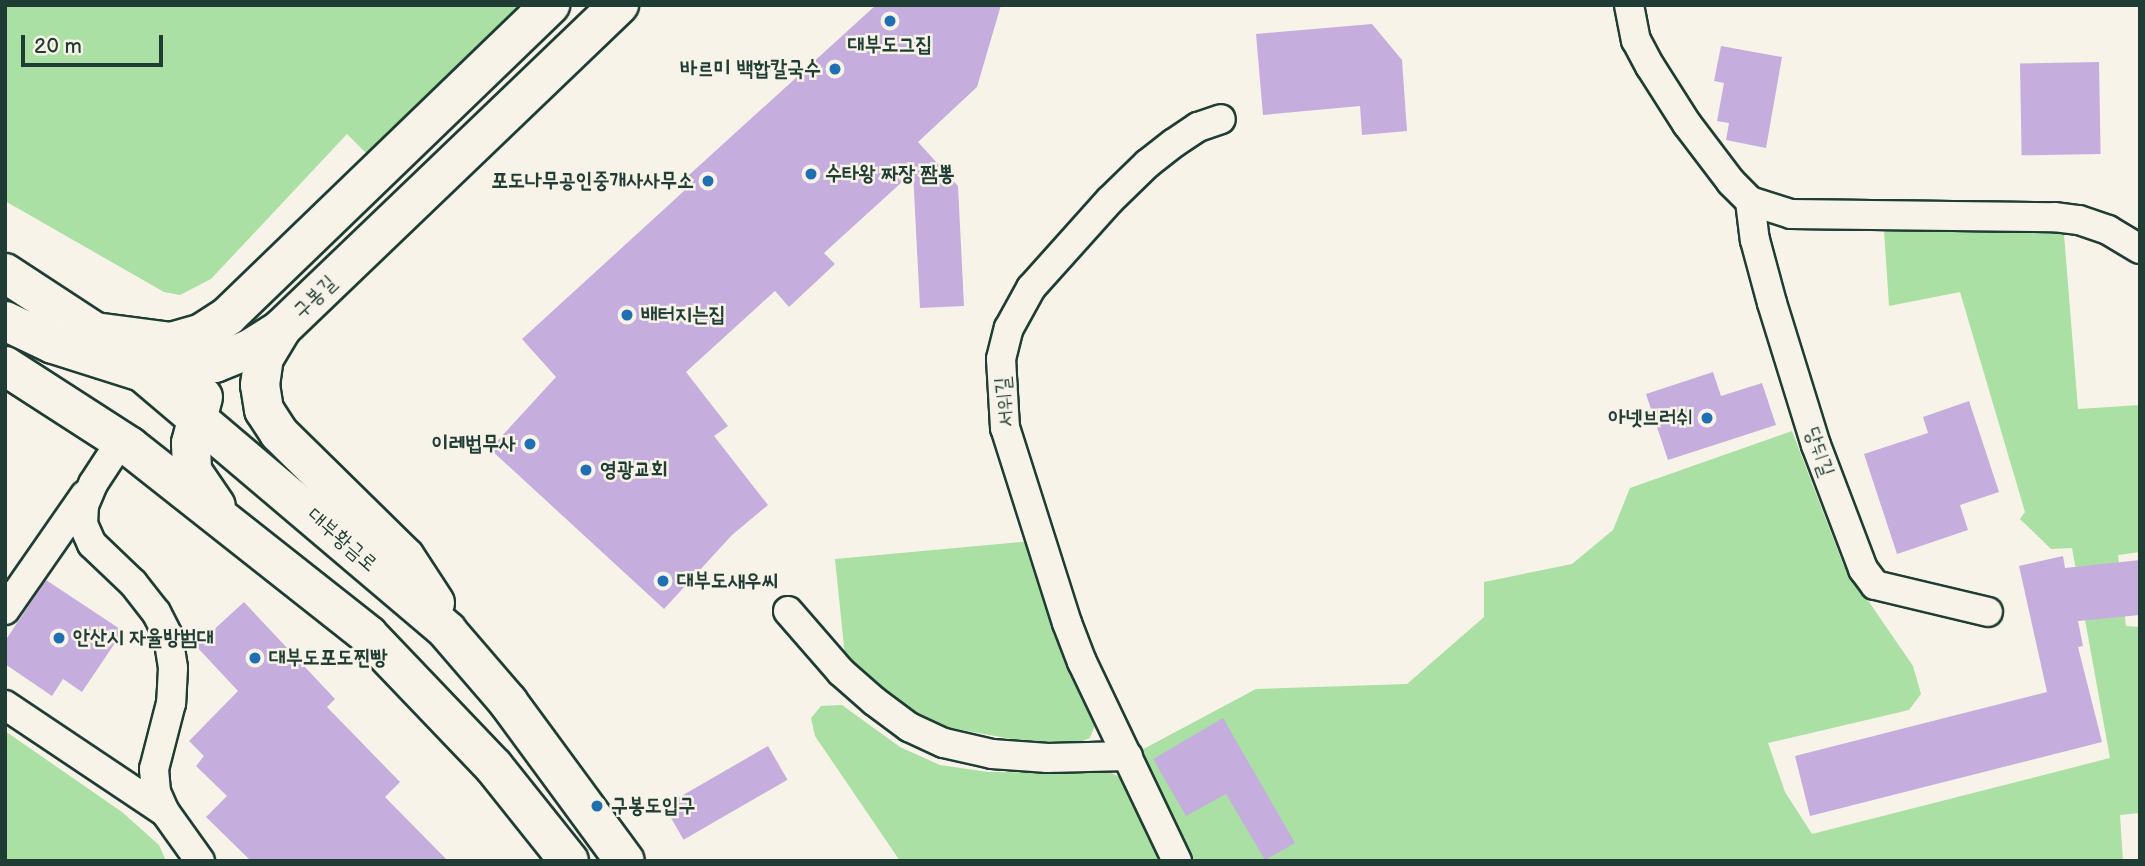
<!DOCTYPE html>
<html>
<head>
<meta charset="utf-8">
<style>
	body { margin:0 }
	#map { position:relative; width:2145px; height:866px; overflow:hidden; background:#f7f3e8; font-family:"Balsamiq Sans","Poor Story",sans-serif }
	div>[style] { position:absolute }
	.green>* { inset:0; background:#aae0a3 }
	.building>* { inset:0; background:#c5aedd; transform-origin:0 0 }
	.roads { filter:drop-shadow(2px 0 #1f3d34) drop-shadow(-2px 0 #1f3d34) drop-shadow(0 2px #1f3d34) drop-shadow(0 -2px #1f3d34) }
	.lane>* { height:28px; margin:-14px; padding:0 14px; transform-origin:14px; border-radius:14px; background:#f7f3e8 }
	.secondary>* { height:38px; margin:-19px; padding:0 19px; transform-origin:19px; border-radius:19px; background:#f7f3e8 }
	.dots>* { width:19px; height:19px; translate:-50% -50%; box-sizing:border-box; border:4px solid #f7f3e8; border-radius:50% }
	span { translate:-50% -50%; white-space:nowrap; text-align:center; line-height:1.15; -webkit-text-stroke:5px #f7f3e8; paint-order:stroke }
	.poi-label { font-size:21px; color:#1f3d34; font-weight:700 }
	.right { translate:-100% -50%; text-align:right }
	.left { translate:0 -50%; text-align:left }
	.street-label { font-size:21px; color:#1f3d34 }
	.frame { position:absolute; inset:0; border:7px solid #1f3d34; pointer-events:none }
	.scale { position:absolute; left:21px; top:35px; width:142px; height:32px; box-sizing:border-box; border:4px solid #1f3d34; border-top:0; padding-left:9px; font-size:21px; line-height:24px; white-space:nowrap; color:#1f3d34; -webkit-text-stroke:5px #f7f3e8; paint-order:stroke }
</style>
</head>
<body>
<div id="map">
	<div class="green">
		<div style="clip-path:polygon(5px 5px,521px 5px,368px 155px,347px 134px,211px 279px,180px 295px,164px 292px,5px 201px)"></div>
		<div style="clip-path:polygon(1922px 227px,2007px 227px,2064px 234px,2078px 409px,2140px 405px,2140px 552px,2118px 555px,2126px 626px,2140px 627px,2140px 813px,2120px 815px,2123px 861px,1187px 861px,1136px 753px,1256px 689px,1407px 684px,1484px 617px,1484px 582px,1572px 564px,1613px 530px,1630px 488px,1792px 431px,1843px 564px,1913px 666px,1921px 694px,1909px 710px,1768px 743px,1785px 792px,1812px 834px,2110px 758px,2072px 548px,2051px 549px,2020px 519px,2025px 512px,1960px 292px,1889px 306px,1884px 230px)"></div>
		<div style="clip-path:polygon(1032px 541px,1095px 711px,1095px 725px,1090px 738px,1075px 744px,1028px 742px,946px 727px,906px 712px,869px 686px,845px 656px,835px 559px)"></div>
		<div style="clip-path:polygon(842px 705px,900px 747px,940px 765px,988px 772px,1111px 773px,1124px 779px,1160px 861px,900px 861px,815px 736px,811px 718px,821px 706px)"></div>
		<div style="clip-path:polygon(5px 731px,122px 812px,159px 845px,166px 861px,5px 861px)"></div>
	</div>
	<div class="building">
		<div style="clip-path:polygon(876px 5px,1001px 5px,977px 87px,918px 142px,958px 186px,964px 306px,920px 308px,913px 172px,824px 253px,835px 264px,789px 307px,775px 291px,686px 372px,728px 426px,714px 436px,768px 505px,732px 535px,664px 609px,490px 449px,556px 377px,522px 339px,684px 191px,678px 185px)"></div>
		<div style="clip-path:polygon(1372px 24px,1402px 60px,1407px 131px,1362px 135px,1360px 106px,1263px 115px,1256px 34px)"></div>
		<div style="clip-path:polygon(1721px 46px,1782px 57px,1766px 148px,1726px 140px,1729px 123px,1717px 121px,1724px 83px,1714px 81px)"></div>
		<div style="left:2099px;top:62px;width:92px;height:79px;rotate:89deg"></div>
		<div style="clip-path:polygon(1713px 372px,1721px 396px,1762px 383px,1776px 425px,1668px 460px,1646px 394px)"></div>
		<div style="clip-path:polygon(1969px 401px,1999px 492px,1960px 505px,1968px 530px,1897px 554px,1864px 454px,1928px 433px,1923px 417px)"></div>
		<div style="clip-path:polygon(2063px 556px,2065px 568px,2140px 560px,2140px 615px,2078px 621px,2083px 646px,2078px 647px,2102px 742px,1810px 816px,1795px 756px,2047px 692px,2019px 566px)"></div>
		<div style="clip-path:polygon(46px 580px,123px 631px,82px 692px,63px 679px,52px 696px,5px 664px,5px 641px)"></div>
		<div style="clip-path:polygon(244px 602px,335px 699px,327px 707px,400px 782px,385px 797px,448px 861px,251px 861px,206px 817px,227px 796px,196px 766px,204px 756px,189px 741px,238px 691px,196px 646px)"></div>
		<div style="clip-path:polygon(1223px 718px,1295px 843px,1265px 860px,1226px 794px,1186px 816px,1153px 759px)"></div>
		<div style="left:768px;top:746px;width:39px;height:120px;rotate:60deg"></div>
	</div>
	<div class="roads">
		<div class="lane">
			<div style="left:1629px;top:5px;width:36px;rotate:79deg"></div>
			<div style="left:1636px;top:40px;width:30px;rotate:62deg"></div>
			<div style="left:1650px;top:66px;width:69px;rotate:57.5deg"></div>
			<div style="left:1687px;top:124px;width:73px;rotate:52.8deg"></div>
			<div style="left:1731px;top:182px;width:27px;rotate:45deg"></div>
			<div style="left:1750px;top:201px;width:43px;rotate:17.6deg"></div>
			<div style="left:1791px;top:214px;width:263px;rotate:0.7deg"></div>
			<div style="left:2054px;top:217px;width:25px;rotate:7deg"></div>
			<div style="left:2079px;top:220px;width:31px;rotate:19deg"></div>
			<div style="left:2108px;top:230px;width:37px;rotate:31deg"></div>
			<div style="left:1750px;top:201px;width:39px;rotate:83deg"></div>
			<div style="left:1755px;top:240px;width:65px;rotate:74.9deg"></div>
			<div style="left:1772px;top:303px;width:149px;rotate:72.8deg"></div>
			<div style="left:1816px;top:445px;width:133px;rotate:69.2deg"></div>
			<div style="left:1863px;top:569px;width:20px;rotate:53deg"></div>
			<div style="left:1875px;top:585px;width:116px;rotate:13.4deg"></div>
			<div style="left:121px;top:441px;width:51px;rotate:123.1deg"></div>
			<div style="left:93px;top:484px;width:23px;rotate:113deg"></div>
			<div style="left:84px;top:505px;width:19px;rotate:93deg"></div>
			<div style="left:83px;top:524px;width:22px;rotate:66deg"></div>
			<div style="left:92px;top:544px;width:57px;rotate:43.6deg"></div>
			<div style="left:133px;top:583px;width:37px;rotate:52deg"></div>
			<div style="left:156px;top:612px;width:27px;rotate:63deg"></div>
			<div style="left:168px;top:636px;width:32px;rotate:81deg"></div>
			<div style="left:173px;top:668px;width:35px;rotate:93deg"></div>
			<div style="left:171px;top:703px;width:68px;rotate:104.4deg"></div>
			<div style="left:154px;top:769px;width:23px;rotate:85deg"></div>
			<div style="left:156px;top:792px;width:22px;rotate:66deg"></div>
			<div style="left:165px;top:812px;width:60px;rotate:54.5deg"></div>
			<div style="left:5px;top:610px;width:140px;rotate:-55.2deg"></div>
			<div style="left:788px;top:611px;width:81px;rotate:49deg"></div>
			<div style="left:841px;top:672px;width:44px;rotate:41.3deg"></div>
			<div style="left:874px;top:701px;width:44px;rotate:36.6deg"></div>
			<div style="left:909px;top:727px;width:38px;rotate:25deg"></div>
			<div style="left:944px;top:743px;width:49px;rotate:12.9deg"></div>
			<div style="left:992px;top:754px;width:56px;rotate:4.1deg"></div>
			<div style="left:1048px;top:758px;width:80px;rotate:-1.4deg"></div>
			<div style="left:5px;top:705px;width:192px;rotate:33.8deg"></div>
			<div style="left:1177px;top:861px;width:221px;rotate:-115.5deg"></div>
			<div style="left:1082px;top:662px;width:42px;rotate:-111deg"></div>
			<div style="left:1067px;top:623px;width:205px;rotate:-107.6deg"></div>
			<div style="left:1005px;top:428px;width:69px;rotate:-93.3deg"></div>
			<div style="left:1001px;top:359px;width:32px;rotate:-76deg"></div>
			<div style="left:1009px;top:328px;width:46px;rotate:-61.2deg"></div>
			<div style="left:1031px;top:288px;width:118px;rotate:-48.1deg"></div>
			<div style="left:1110px;top:200px;width:52px;rotate:-44.2deg"></div>
			<div style="left:1147px;top:164px;width:34px;rotate:-38deg"></div>
			<div style="left:1174px;top:143px;width:29px;rotate:-34deg"></div>
			<div style="left:1198px;top:127px;width:24px;rotate:-19deg"></div>
		</div>
		<div class="secondary">
			<div style="left:5px;top:273px;width:108px;rotate:33.2deg"></div>
			<div style="left:95px;top:332px;width:462px;rotate:40.3deg"></div>
			<div style="left:447px;top:631px;width:94px;rotate:49.3deg"></div>
			<div style="left:508px;top:702px;width:197px;rotate:53.7deg"></div>
			<div style="left:5px;top:321px;width:53px;rotate:25.6deg"></div>
			<div style="left:53px;top:344px;width:96px;rotate:17.5deg"></div>
			<div style="left:145px;top:373px;width:71px;rotate:-8.1deg"></div>
			<div style="left:215px;top:363px;width:35px;rotate:-22deg"></div>
			<div style="left:248px;top:350px;width:39px;rotate:-32deg"></div>
			<div style="left:95px;top:332px;width:77px;rotate:7.5deg"></div>
			<div style="left:171px;top:342px;width:32px;rotate:-16deg"></div>
			<div style="left:202px;top:333px;width:31px;rotate:-33deg"></div>
			<div style="left:228px;top:316px;width:448px;rotate:-44deg"></div>
			<div style="left:5px;top:366px;width:148px;rotate:32.8deg"></div>
			<div style="left:129px;top:446px;width:305px;rotate:38.3deg"></div>
			<div style="left:368px;top:635px;width:182px;rotate:46.3deg"></div>
			<div style="left:494px;top:767px;width:120px;rotate:51.4deg"></div>
			<div style="left:203px;top:397px;width:48px;rotate:104.6deg"></div>
			<div style="left:191px;top:443px;width:28px;rotate:88deg"></div>
			<div style="left:192px;top:471px;width:42px;rotate:55.6deg"></div>
			<div style="left:435px;top:603px;width:55px;rotate:-123.1deg"></div>
			<div style="left:405px;top:557px;width:177px;rotate:-135.5deg"></div>
			<div style="left:279px;top:433px;width:27px;rotate:-123deg"></div>
			<div style="left:264px;top:410px;width:25px;rotate:-99deg"></div>
			<div style="left:260px;top:385px;width:27px;rotate:-82deg"></div>
			<div style="left:264px;top:358px;width:35px;rotate:-59deg"></div>
			<div style="left:282px;top:328px;width:467px;rotate:-43.8deg"></div>
		</div>
	</div>
	<div class="dots">
		<div style="left:890px;top:21px;background:#1f6fb2"></div>
		<div style="left:835px;top:69px;background:#1f6fb2"></div>
		<div style="left:811px;top:174px;background:#1f6fb2"></div>
		<div style="left:708px;top:181px;background:#1f6fb2"></div>
		<div style="left:627px;top:315px;background:#1f6fb2"></div>
		<div style="left:1707px;top:418px;background:#1f6fb2"></div>
		<div style="left:530px;top:444px;background:#1f6fb2"></div>
		<div style="left:586px;top:470px;background:#1f6fb2"></div>
		<div style="left:663px;top:581px;background:#1f6fb2"></div>
		<div style="left:59px;top:638px;background:#1f6fb2"></div>
		<div style="left:255px;top:658px;background:#1f6fb2"></div>
		<div style="left:597px;top:806px;background:#1f6fb2"></div>
	</div>
	<div class="poi-label">
		<span style="left:890px;top:45px">대부도그집</span>
		<span class="right" style="left:821px;top:69px">바르미 백합칼국수</span>
		<span class="left" style="left:825px;top:174px">수타왕 짜장 짬뽕</span>
		<span class="right" style="left:694px;top:181px">포도나무공인중개사사무소</span>
		<span class="left" style="left:641px;top:315px">배터지는집</span>
		<span class="right" style="left:1693px;top:418px">아넷브러쉬</span>
		<span class="right" style="left:516px;top:444px">이레법무사</span>
		<span class="left" style="left:600px;top:470px">영광교회</span>
		<span class="left" style="left:677px;top:581px">대부도새우씨</span>
		<span class="left" style="left:73px;top:638px">안산시 자율방범대</span>
		<span class="left" style="left:269px;top:658px">대부도포도찐빵</span>
		<span class="left" style="left:611px;top:806px">구봉도입구</span>
	</div>
	<div class="street-label">
		<span style="left:315px;top:297px;rotate:-44deg">구봉길</span>
		<span style="left:1005px;top:402px;rotate:-95deg">서위길</span>
		<span style="left:1819px;top:452px;rotate:71deg">당뒤길</span>
		<span style="left:342px;top:540px;rotate:41deg">대부황금로</span>
	</div>
	<div class="frame"></div>
	<div class="scale">20 m</div>
</div>
</body>
</html>
